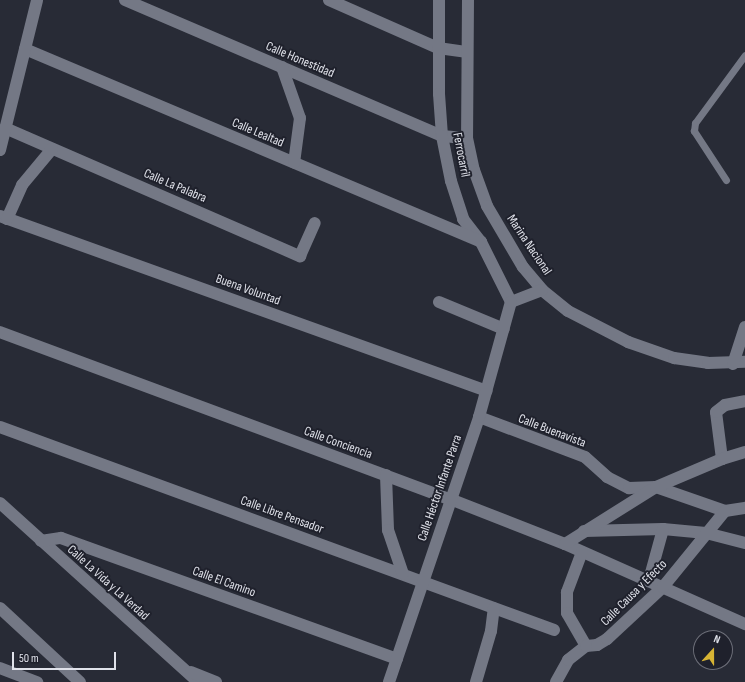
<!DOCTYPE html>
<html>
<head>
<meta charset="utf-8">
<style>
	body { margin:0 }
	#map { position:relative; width:745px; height:682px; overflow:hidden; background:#282b36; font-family:"Sofia Sans Condensed",sans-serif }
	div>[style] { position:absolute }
	.service>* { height:7px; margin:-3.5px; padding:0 3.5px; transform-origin:3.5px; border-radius:3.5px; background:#747885 }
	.minor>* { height:12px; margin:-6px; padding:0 6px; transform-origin:6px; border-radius:6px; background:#747885 }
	span { translate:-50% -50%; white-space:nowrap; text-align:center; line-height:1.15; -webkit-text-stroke:4px #1f212c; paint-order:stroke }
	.street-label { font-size:13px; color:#e0e2ea }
	.north { position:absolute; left:693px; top:630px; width:40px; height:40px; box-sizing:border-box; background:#1f212c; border:1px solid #6c6e78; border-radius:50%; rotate:21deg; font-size:11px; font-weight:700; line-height:16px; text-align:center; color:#e0e2ea }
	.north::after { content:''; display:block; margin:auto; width:14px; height:18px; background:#d7b434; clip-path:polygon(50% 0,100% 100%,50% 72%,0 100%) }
	.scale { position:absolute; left:12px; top:652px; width:104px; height:18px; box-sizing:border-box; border:2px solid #e0e2ea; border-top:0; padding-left:5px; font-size:12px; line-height:14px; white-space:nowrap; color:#e0e2ea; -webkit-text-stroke:3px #1f212c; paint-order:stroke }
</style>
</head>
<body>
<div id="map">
	<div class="service">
		<div style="left:726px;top:180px;width:59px;rotate:-123.1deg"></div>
		<div style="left:694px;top:131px;width:8px;rotate:-83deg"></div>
		<div style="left:695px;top:123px;width:84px;rotate:-53.7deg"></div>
	</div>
	<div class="minor">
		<div style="left:125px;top:0;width:345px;rotate:23.2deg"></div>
		<div style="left:442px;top:136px;width:25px;rotate:5deg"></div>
		<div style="left:329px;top:0;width:119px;rotate:23.8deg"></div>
		<div style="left:438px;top:48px;width:28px;rotate:8deg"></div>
		<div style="left:439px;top:0;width:94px;rotate:90deg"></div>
		<div style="left:439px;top:94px;width:42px;rotate:85.9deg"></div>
		<div style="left:442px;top:136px;width:46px;rotate:78.7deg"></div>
		<div style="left:451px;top:181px;width:40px;rotate:72deg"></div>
		<div style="left:463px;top:219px;width:29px;rotate:52deg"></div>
		<div style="left:481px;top:242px;width:67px;rotate:63.4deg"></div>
		<div style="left:468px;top:0;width:138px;rotate:90.4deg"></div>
		<div style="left:467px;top:138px;width:33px;rotate:78deg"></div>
		<div style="left:474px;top:170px;width:38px;rotate:70deg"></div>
		<div style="left:487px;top:206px;width:71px;rotate:59.5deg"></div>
		<div style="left:523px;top:267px;width:30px;rotate:50deg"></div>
		<div style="left:542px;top:290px;width:33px;rotate:39deg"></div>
		<div style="left:568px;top:311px;width:68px;rotate:27.3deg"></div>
		<div style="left:628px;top:342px;width:49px;rotate:19.2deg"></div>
		<div style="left:674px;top:358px;width:34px;rotate:8deg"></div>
		<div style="left:708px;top:363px;width:37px;rotate:-2deg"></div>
		<div style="left:25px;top:49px;width:495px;rotate:22.9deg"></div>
		<div style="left:282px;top:67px;width:54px;rotate:70.6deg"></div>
		<div style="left:300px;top:118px;width:45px;rotate:97.6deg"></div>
		<div style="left:5px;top:128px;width:322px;rotate:23.5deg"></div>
		<div style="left:300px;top:256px;width:36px;rotate:-66deg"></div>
		<div style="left:0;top:150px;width:154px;rotate:-76.1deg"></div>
		<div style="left:0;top:216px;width:517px;rotate:19.77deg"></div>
		<div style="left:7px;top:219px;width:37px;rotate:-66deg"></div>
		<div style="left:22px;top:185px;width:47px;rotate:-50.2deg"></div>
		<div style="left:439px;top:302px;width:70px;rotate:22.6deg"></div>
		<div style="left:511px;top:302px;width:33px;rotate:-21deg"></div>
		<div style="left:0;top:332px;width:480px;rotate:20.4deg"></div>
		<div style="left:450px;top:499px;width:123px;rotate:21.4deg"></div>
		<div style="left:565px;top:544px;width:197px;rotate:24deg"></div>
		<div style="left:733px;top:364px;width:39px;rotate:-72deg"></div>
		<div style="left:479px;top:417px;width:113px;rotate:20.7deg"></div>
		<div style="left:585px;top:457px;width:30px;rotate:42deg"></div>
		<div style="left:607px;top:477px;width:25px;rotate:27deg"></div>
		<div style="left:629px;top:488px;width:27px;rotate:-2deg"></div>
		<div style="left:656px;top:487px;width:73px;rotate:19.2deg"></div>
		<div style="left:725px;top:511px;width:20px;rotate:-9deg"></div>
		<div style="left:0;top:427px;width:590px;rotate:20.12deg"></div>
		<div style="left:722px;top:459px;width:47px;rotate:-97.3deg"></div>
		<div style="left:716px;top:412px;width:11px;rotate:-38deg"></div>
		<div style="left:725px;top:405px;width:20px;rotate:-11deg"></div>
		<div style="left:386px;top:475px;width:55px;rotate:87.9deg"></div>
		<div style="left:388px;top:530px;width:46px;rotate:71.2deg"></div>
		<div style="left:0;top:503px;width:267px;rotate:42.1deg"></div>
		<div style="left:584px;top:531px;width:79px;rotate:-1.5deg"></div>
		<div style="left:663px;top:529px;width:43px;rotate:5.3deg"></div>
		<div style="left:706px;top:533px;width:40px;rotate:14.4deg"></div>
		<div style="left:41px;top:541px;width:20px;rotate:-9deg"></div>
		<div style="left:61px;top:538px;width:357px;rotate:19.8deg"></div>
		<div style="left:565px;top:544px;width:107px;rotate:-32.1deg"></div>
		<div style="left:656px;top:487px;width:72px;rotate:-23deg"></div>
		<div style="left:722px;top:459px;width:24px;rotate:-17deg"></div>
		<div style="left:582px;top:552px;width:43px;rotate:110.6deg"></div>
		<div style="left:567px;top:592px;width:21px;rotate:90deg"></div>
		<div style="left:567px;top:613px;width:38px;rotate:60deg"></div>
		<div style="left:649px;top:580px;width:53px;rotate:-74.6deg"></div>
		<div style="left:0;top:608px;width:109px;rotate:42.8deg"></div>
		<div style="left:0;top:668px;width:40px;rotate:21deg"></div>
		<div style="left:191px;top:672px;width:27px;rotate:22deg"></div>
		<div style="left:389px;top:682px;width:280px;rotate:-71.2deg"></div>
		<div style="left:479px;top:417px;width:119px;rotate:-74.5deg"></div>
		<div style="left:476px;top:682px;width:53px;rotate:-73.6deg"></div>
		<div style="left:491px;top:631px;width:23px;rotate:-83deg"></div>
		<div style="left:556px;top:682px;width:25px;rotate:-61deg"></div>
		<div style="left:568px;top:660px;width:23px;rotate:-38deg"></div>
		<div style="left:586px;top:646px;width:11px;rotate:-5deg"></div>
		<div style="left:597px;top:645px;width:12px;rotate:-31deg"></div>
		<div style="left:607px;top:639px;width:76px;rotate:-42.9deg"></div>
		<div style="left:663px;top:587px;width:98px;rotate:-50.8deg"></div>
	</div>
	<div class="street-label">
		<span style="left:300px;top:60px;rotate:23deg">Calle Honestidad</span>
		<span style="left:258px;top:133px;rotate:23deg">Calle Lealtad</span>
		<span style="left:461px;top:155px;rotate:79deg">Ferrocarril</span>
		<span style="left:175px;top:186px;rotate:23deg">Calle La Palabra</span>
		<span style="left:529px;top:245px;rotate:56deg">Marina Nacional</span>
		<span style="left:248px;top:290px;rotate:20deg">Buena Voluntad</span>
		<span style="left:552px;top:431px;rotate:21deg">Calle Buenavista</span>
		<span style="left:338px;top:443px;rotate:20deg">Calle Conciencia</span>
		<span style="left:440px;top:488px;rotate:-71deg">Calle Héctor Infante Parra</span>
		<span style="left:282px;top:515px;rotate:20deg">Calle Libre Pensador</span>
		<span style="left:224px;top:582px;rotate:20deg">Calle El Camino</span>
		<span style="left:108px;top:583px;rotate:42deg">Calle La Vida y La Verdad</span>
		<span style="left:634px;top:593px;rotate:-45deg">Calle Causa y Efecto</span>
	</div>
	<div class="north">N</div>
	<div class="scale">50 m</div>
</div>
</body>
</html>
